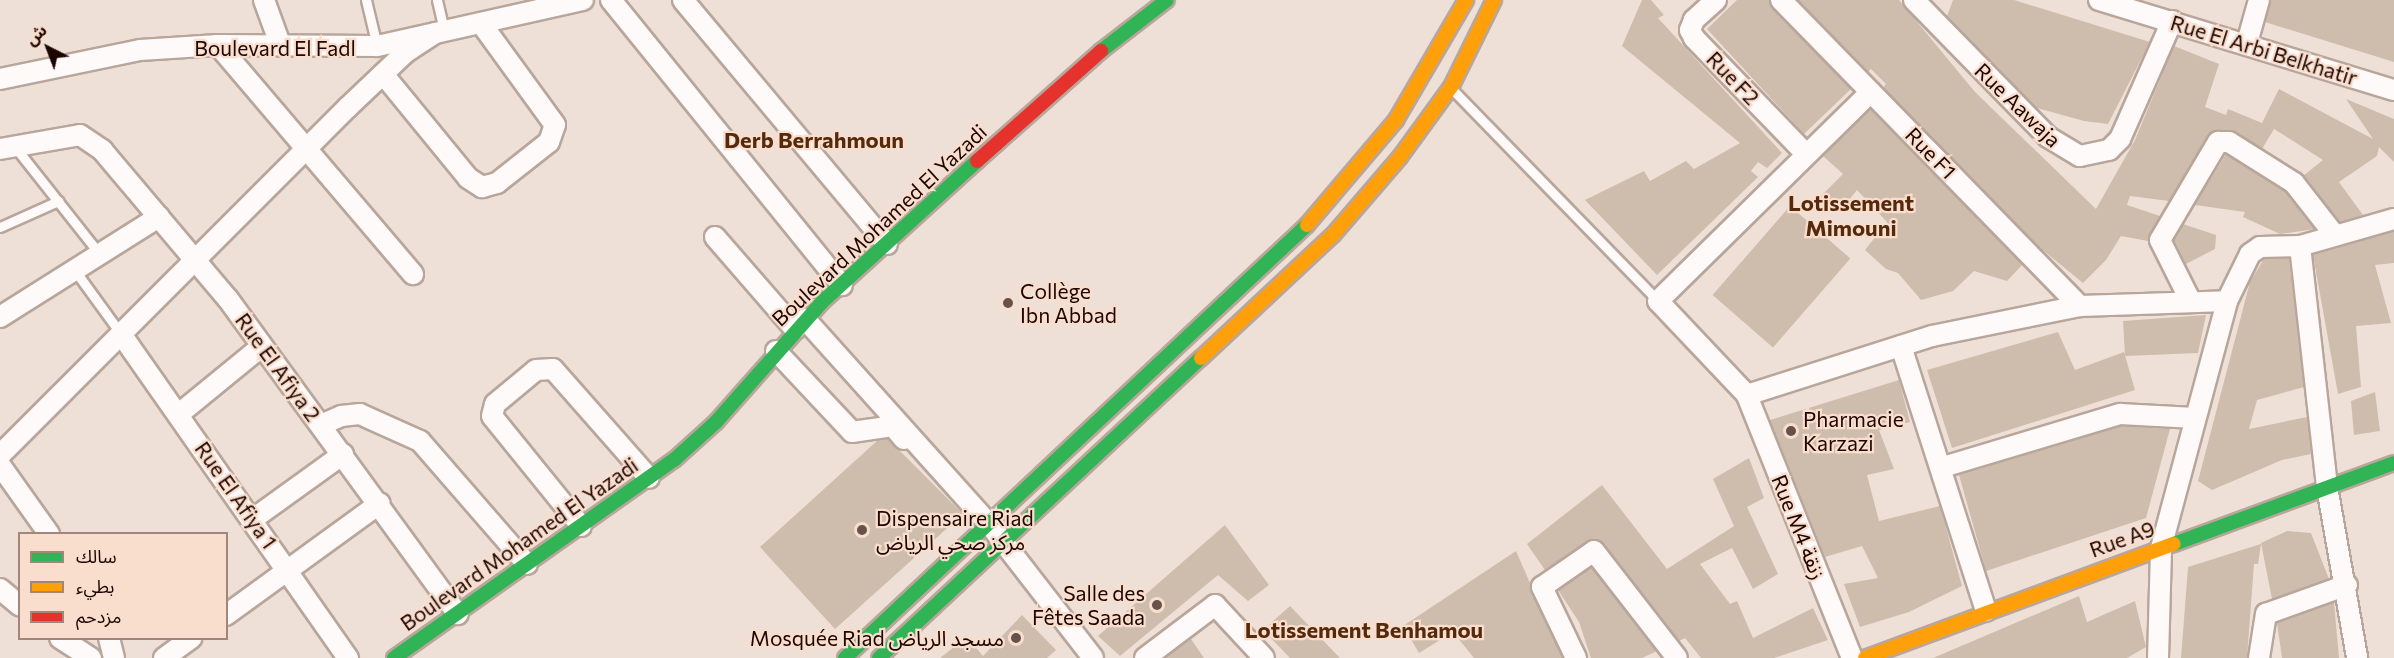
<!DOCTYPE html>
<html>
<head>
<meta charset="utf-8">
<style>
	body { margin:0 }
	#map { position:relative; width:2394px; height:658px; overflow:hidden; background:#efe0d7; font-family:Commissioner,"Noto Sans Arabic",sans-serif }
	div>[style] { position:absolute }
	.building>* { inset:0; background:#cebdac; transform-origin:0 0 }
	.roads { filter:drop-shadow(2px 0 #b9a69b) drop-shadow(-2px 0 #b9a69b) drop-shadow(0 2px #b9a69b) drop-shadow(0 -2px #b9a69b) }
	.lane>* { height:9px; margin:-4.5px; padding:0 4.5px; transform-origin:4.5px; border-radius:4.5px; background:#fdfaf9 }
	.street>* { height:20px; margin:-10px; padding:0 10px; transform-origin:10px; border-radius:10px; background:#fdfaf9 }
	.fast>* { height:14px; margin:-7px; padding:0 7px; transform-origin:7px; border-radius:7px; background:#30b455 }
	.slow>* { height:14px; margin:-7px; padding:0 7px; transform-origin:7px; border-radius:7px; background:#ff9f0a }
	.jam>* { height:14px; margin:-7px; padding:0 7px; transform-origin:7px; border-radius:7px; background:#e5322d }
	.dots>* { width:16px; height:16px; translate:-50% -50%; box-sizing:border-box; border:3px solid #f9ddcd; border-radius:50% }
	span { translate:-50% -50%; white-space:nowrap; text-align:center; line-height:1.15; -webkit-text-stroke:4.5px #f9ddcd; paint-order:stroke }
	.street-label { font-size:21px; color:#1d0600 }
	.poi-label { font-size:21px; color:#1d0600 }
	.left { translate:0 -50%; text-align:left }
	.right { translate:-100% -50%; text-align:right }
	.neighbourhood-label { font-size:22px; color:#552a0c; font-weight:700 }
	.legend { position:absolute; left:18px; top:532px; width:210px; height:108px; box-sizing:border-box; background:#f9ddcd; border:2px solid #a1877b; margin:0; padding:8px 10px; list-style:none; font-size:18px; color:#1d0600 }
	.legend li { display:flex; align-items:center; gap:12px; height:30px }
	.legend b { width:30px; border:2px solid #a1877b }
	.north { position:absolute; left:18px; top:18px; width:60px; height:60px; -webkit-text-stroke:4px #f9ddcd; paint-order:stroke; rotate:318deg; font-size:16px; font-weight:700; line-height:24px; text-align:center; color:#1d0600 }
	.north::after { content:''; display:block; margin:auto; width:21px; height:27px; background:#1d0600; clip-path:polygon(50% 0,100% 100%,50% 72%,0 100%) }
</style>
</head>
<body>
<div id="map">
	<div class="building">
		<div style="clip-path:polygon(1642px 0,1651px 0,1664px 15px,1658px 18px,1782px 153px,1767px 168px,1758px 162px,1751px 171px,1758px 177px,1657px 275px,1585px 200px,1644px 171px,1650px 181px,1686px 161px,1694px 169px,1740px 143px,1622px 46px)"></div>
		<div style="clip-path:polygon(1737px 0,1769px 0,1851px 89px,1804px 134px,1707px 29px)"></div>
		<div style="clip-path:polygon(1798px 0,1899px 0,1975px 92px,2096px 209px,2135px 140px,2174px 46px,2219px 64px,2205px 107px,2226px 115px,2228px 109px,2262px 123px,2279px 89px,2373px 139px,2346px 99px,2394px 119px,2394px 162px,2379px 147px,2377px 156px,2339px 182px,2363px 215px,2340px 222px,2303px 176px,2323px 160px,2274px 129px,2262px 149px,2235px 132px,2213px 131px,2169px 201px,2130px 196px,2127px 205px,2160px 216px,2148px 241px,2121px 236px,2106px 260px,2083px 283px,2039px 247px,1883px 88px,1886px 84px,1871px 69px,1868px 72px)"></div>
		<div style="clip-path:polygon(1953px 0,2014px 0,2150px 42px,2108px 124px,2084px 121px,2037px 108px,1947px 16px)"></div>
		<div style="clip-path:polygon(2271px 0,2394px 0,2394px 62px,2265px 22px)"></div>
		<div style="clip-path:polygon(1871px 109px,2023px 264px,2007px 281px,1974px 271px,1953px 291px,1921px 300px,1898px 273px,1886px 269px,1865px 250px,1887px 222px,1857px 190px,1839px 212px,1818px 199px,1843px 174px,1823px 156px)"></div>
		<div style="clip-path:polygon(2226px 154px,2286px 192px,2315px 229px,2280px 234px,2243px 217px,2245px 212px,2195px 205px)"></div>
		<div style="left:1790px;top:206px;width:80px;height:118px;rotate:41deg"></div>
		<div style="clip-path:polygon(2183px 224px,2216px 235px,2215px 249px,2186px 264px,2174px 240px)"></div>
		<div style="clip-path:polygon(2394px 231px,2394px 263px,2375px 265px,2391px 323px,2356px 326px,2361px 387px,2338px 394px,2313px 255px)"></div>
		<div style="clip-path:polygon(2289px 258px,2304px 387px,2257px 400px,2249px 429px,2307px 417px,2311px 454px,2282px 460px,2212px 490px,2198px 481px,2250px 282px,2264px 259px)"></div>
		<div style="clip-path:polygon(2206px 315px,2198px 353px,2125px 356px,2123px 321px)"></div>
		<div style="clip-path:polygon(2058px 332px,2075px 370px,2124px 352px,2135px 390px,1952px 448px,1927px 370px)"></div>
		<div style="clip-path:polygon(1899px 380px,1910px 422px,1879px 430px,1894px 469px,1867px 475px,1879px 521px,1940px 506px,1962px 586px,1909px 612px,1860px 627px,1844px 584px,1878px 578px,1862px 546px,1825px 557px,1770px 420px)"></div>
		<div style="clip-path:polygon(2375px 392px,2380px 431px,2354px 435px,2351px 401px)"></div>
		<div style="clip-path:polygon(2121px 426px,2170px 429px,2146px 518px,1986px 571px,1959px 475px)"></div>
		<div style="clip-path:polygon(888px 439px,963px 514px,835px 629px,760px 547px,878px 440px)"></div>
		<div style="clip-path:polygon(1749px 458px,1764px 498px,1747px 507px,1778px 574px,1753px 589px,1732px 548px,1700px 564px,1730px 604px,1737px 601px,1753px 638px,1813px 608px,1828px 640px,1774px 658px,1701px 658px,1685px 638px,1679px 641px,1599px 540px,1587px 541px,1545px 570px,1527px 544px,1602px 485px,1667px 569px,1734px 526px,1713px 479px)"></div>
		<div style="clip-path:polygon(1225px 525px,1269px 585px,1248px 601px,1218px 575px,1120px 656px,1098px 636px)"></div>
		<div style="clip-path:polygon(2287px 531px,2311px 533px,2329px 579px,2272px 599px,2261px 543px)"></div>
		<div style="clip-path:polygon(2261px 544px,2258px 564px,2254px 564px,2247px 658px,2181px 658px,2188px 567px)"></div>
		<div style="clip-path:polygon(1516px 551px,1563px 658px,1474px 658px,1453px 632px,1419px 653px,1403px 626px)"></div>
		<div style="clip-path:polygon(1591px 567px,1657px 651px,1642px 658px,1591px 658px,1579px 622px,1558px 590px)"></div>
		<div style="clip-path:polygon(2079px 596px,2087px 622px,2135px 601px,2146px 647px,2127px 658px,1933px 658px)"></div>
		<div style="clip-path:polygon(2334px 602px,2339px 658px,2282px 658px,2277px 623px)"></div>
		<div style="clip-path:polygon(1290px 606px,1340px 658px,1290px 658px,1263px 630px)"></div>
		<div style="clip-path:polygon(1022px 615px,1056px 650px,1047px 658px,940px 658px,967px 637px,983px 656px)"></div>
		<div style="clip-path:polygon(1191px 639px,1204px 658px,1165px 658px)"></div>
	</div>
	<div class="roads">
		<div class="lane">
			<div style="left:366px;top:0;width:47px;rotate:76.6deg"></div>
			<div style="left:437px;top:0;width:32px;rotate:77deg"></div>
			<div style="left:1452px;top:89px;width:296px;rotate:45.8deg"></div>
			<div style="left:15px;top:147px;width:139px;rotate:51.7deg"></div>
			<div style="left:0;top:227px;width:64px;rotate:-24.1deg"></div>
			<div style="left:76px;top:272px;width:77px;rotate:54deg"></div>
		</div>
		<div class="street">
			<div style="left:264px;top:0;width:47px;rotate:70deg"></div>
			<div style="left:611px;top:0;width:367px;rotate:51deg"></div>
			<div style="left:683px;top:0;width:318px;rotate:50.1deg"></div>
			<div style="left:1716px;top:0;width:30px;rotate:138deg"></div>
			<div style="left:1694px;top:20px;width:11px;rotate:112deg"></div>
			<div style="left:1690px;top:30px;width:9px;rotate:63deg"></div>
			<div style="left:1694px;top:38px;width:160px;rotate:46deg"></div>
			<div style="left:1781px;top:0;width:428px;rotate:45.7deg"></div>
			<div style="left:1914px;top:0;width:192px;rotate:45.6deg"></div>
			<div style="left:2048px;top:137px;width:37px;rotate:31deg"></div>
			<div style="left:2080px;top:156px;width:30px;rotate:-12deg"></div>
			<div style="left:2109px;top:150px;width:16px;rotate:-45deg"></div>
			<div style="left:2120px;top:139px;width:129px;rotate:-66.2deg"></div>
			<div style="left:2099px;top:0;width:308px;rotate:17deg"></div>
			<div style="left:2247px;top:43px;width:45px;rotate:-74.4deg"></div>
			<div style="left:218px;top:45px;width:301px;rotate:49.6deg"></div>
			<div style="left:383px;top:74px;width:134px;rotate:50.7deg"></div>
			<div style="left:468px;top:178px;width:17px;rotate:33deg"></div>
			<div style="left:482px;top:187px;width:16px;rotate:-15deg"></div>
			<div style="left:497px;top:183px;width:66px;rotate:-38.3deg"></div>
			<div style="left:549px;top:142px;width:18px;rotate:-71deg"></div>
			<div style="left:555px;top:125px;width:126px;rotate:-126deg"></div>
			<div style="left:0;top:79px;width:143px;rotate:-11.7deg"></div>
			<div style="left:140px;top:50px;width:78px;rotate:-3.7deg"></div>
			<div style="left:218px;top:45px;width:159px;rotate:0.4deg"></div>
			<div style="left:377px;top:46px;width:211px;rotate:-12.6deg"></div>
			<div style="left:0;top:149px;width:81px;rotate:-9.9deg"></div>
			<div style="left:80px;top:135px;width:27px;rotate:34deg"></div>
			<div style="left:102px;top:150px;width:195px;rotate:49.8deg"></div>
			<div style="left:228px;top:299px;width:390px;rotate:53.9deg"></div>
			<div style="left:715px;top:237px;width:122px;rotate:49deg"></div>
			<div style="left:2300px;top:246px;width:243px;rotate:83.6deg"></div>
			<div style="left:2327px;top:487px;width:174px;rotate:80deg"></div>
			<div style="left:2191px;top:302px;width:69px;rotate:-116.6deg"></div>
			<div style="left:2160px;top:240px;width:114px;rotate:-59.4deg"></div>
			<div style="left:2218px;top:142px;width:11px"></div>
			<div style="left:2229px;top:142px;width:77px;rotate:32.2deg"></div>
			<div style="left:2294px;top:183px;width:63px;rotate:52deg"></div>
			<div style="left:0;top:317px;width:188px;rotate:-32.2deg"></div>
			<div style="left:805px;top:319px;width:277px;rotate:48.1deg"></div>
			<div style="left:990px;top:525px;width:168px;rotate:52.2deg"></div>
			<div style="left:121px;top:334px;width:396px;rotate:55deg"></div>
			<div style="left:1901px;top:346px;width:278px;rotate:72.2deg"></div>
			<div style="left:776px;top:351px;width:111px;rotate:46.8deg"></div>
			<div style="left:852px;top:432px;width:41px;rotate:-8.3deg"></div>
			<div style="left:893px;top:426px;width:17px;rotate:50deg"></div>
			<div style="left:1747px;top:395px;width:194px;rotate:-17.7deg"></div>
			<div style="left:1932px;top:336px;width:151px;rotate:-11.5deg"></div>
			<div style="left:2080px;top:306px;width:147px;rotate:-1.9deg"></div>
			<div style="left:179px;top:414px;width:107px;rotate:-39.3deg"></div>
			<div style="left:321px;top:425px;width:22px;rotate:-24deg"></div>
			<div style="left:341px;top:416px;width:19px;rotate:-6deg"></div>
			<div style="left:360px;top:414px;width:66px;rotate:24.2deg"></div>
			<div style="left:420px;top:441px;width:163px;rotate:49deg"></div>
			<div style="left:0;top:455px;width:491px;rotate:-45deg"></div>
			<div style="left:347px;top:108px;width:81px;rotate:-43.5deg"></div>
			<div style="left:406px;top:52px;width:35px;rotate:-33deg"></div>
			<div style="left:0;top:465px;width:85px;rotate:54.6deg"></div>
			<div style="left:1943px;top:467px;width:185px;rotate:-16.7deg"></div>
			<div style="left:2120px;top:414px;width:75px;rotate:3.1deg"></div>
			<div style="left:253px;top:519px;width:111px;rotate:-35.8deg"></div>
			<div style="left:581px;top:526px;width:141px;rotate:-129deg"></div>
			<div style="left:492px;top:416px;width:12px;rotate:-76deg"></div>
			<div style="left:495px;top:404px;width:53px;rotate:-39.7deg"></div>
			<div style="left:536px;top:370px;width:17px;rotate:-3deg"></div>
			<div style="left:553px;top:369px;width:145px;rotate:48.6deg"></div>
			<div style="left:0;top:589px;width:26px;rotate:40deg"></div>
			<div style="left:226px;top:615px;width:190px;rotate:-36deg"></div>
			<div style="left:60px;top:638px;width:37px;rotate:33deg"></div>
			<div style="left:109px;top:638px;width:21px;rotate:76deg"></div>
			<div style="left:164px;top:658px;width:34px;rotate:-36deg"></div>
			<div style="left:1145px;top:658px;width:88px;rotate:-37.1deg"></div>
			<div style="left:1215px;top:605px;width:72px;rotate:47.2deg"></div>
			<div style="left:1576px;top:658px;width:79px;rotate:-115.6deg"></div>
			<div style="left:1542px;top:587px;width:63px;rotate:-34.7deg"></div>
			<div style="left:1594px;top:551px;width:135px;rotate:52.2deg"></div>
			<div style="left:1852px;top:658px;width:283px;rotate:-111.8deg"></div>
			<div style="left:1747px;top:395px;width:129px;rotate:-133.4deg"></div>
			<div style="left:1658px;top:301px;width:298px;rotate:-44.5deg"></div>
			<div style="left:2158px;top:658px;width:110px;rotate:-88.4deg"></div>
			<div style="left:2161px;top:548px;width:256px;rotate:-75deg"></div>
			<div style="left:2227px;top:301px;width:52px;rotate:-63.9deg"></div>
			<div style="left:2250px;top:254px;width:12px;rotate:-35deg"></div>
			<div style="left:2260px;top:247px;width:40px;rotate:-1.4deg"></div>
			<div style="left:2300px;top:246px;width:98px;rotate:-16deg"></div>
			<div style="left:2259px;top:658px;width:45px;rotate:-81deg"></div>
			<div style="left:2266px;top:614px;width:86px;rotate:-19.7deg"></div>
		</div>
		<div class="fast">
			<div style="left:1101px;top:51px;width:83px;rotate:-37.7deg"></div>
			<div style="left:2174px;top:544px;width:234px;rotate:-20.2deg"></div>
			<div style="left:394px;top:658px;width:343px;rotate:-35.3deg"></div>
			<div style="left:674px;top:460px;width:57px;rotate:-42.1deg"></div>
			<div style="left:716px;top:422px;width:160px;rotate:-48.5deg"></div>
			<div style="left:822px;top:302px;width:210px;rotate:-42.3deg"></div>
			<div style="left:845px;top:658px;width:633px;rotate:-43.14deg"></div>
			<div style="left:879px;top:658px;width:440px;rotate:-43deg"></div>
		</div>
		<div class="slow">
			<div style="left:1307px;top:225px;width:138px;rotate:-49.7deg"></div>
			<div style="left:1396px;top:120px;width:139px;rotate:-59.7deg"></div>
			<div style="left:1201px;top:358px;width:180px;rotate:-43deg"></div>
			<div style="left:1333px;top:235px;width:103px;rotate:-49.3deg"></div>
			<div style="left:1400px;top:157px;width:87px;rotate:-53.9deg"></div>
			<div style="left:1451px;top:87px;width:97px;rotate:-63.7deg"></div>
			<div style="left:1865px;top:658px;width:329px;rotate:-20.3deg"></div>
		</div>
		<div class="jam">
			<div style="left:977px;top:161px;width:166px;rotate:-41.6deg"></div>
		</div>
	</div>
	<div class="dots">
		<div style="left:1008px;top:303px;background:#66524b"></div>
		<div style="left:1791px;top:431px;background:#66524b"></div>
		<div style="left:862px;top:530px;background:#66524b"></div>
		<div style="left:1157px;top:605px;background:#66524b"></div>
		<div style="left:1016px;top:638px;background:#66524b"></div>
	</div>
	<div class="street-label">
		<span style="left:275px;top:48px">Boulevard El Fadl</span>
		<span style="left:2264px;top:50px;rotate:17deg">Rue El Arbi Belkhatir</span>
		<span style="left:1733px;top:78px;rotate:46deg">Rue F2</span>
		<span style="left:2018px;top:105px;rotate:44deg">Rue Aawaja</span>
		<span style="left:1931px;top:153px;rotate:46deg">Rue F1</span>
		<span style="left:879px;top:225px;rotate:-43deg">Boulevard Mohamed El Yazadi</span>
		<span style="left:278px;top:367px;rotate:54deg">Rue El Afiya 2</span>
		<span style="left:236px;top:495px;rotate:55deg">Rue El Afiya 1</span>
		<span style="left:1799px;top:527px;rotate:68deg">Rue M4 زنقة</span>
		<span style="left:2122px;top:539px;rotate:-20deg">Rue A9</span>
		<span style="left:519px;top:544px;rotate:-35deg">Boulevard Mohamed El Yazadi</span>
	</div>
	<div class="poi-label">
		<span class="left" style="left:1020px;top:303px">Collège<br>Ibn Abbad</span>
		<span class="left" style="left:1803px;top:431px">Pharmacie<br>Karzazi</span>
		<span class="left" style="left:876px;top:530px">Dispensaire Riad<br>مركز صحي الرياض</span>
		<span class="right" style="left:1145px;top:605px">Salle des<br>Fêtes Saada</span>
		<span class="right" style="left:1004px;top:638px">Mosquée Riad مسجد الرياض</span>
	</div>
	<div class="neighbourhood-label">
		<span style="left:814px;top:140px">Derb Berrahmoun</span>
		<span style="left:1851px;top:215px">Lotissement<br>Mimouni</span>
		<span style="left:1364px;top:630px">Lotissement Benhamou</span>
	</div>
	<ul class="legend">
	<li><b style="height:8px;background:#30b455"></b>سالك</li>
	<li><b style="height:8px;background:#ff9f0a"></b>بطيء</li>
	<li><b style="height:8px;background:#e5322d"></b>مزدحم</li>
	</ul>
	<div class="north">ش</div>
</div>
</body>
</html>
